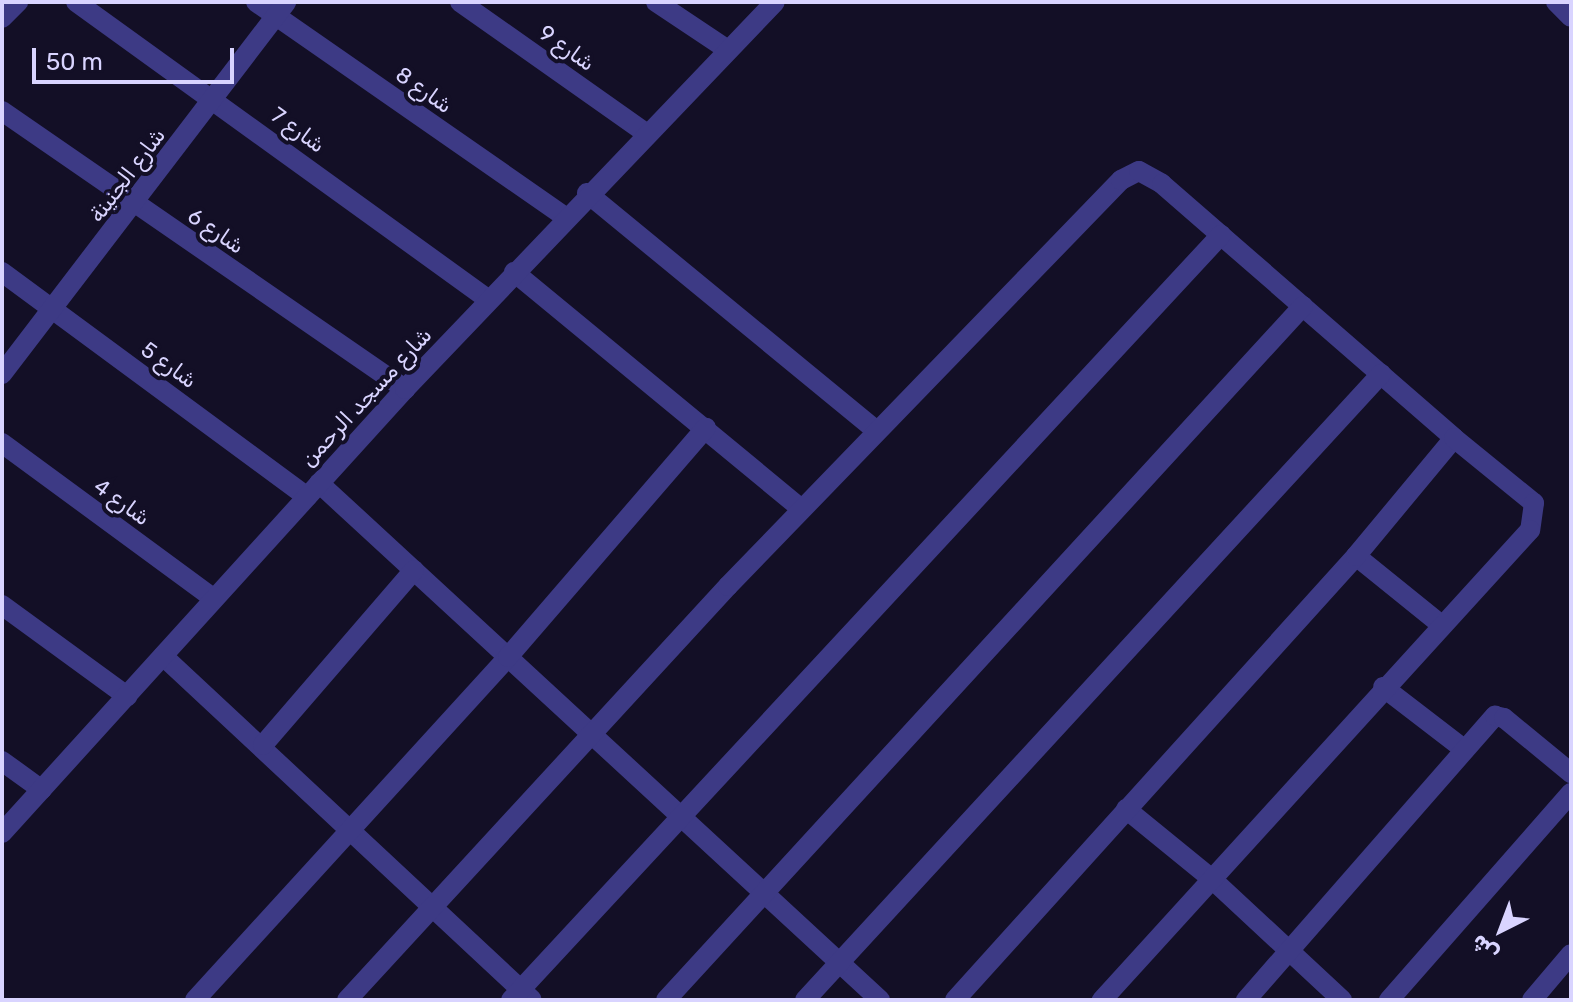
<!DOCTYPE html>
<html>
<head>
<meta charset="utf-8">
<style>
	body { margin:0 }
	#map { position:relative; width:1573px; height:1002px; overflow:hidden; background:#130f26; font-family:Rubik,Cairo,sans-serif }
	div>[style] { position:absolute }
	.minor>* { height:20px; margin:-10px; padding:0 10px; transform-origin:10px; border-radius:10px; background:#3d3a85 }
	span { translate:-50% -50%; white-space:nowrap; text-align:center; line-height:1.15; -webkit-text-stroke:8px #130f26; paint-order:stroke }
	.street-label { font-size:22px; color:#d9d4ff }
	.frame { position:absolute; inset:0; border:4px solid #d9d4ff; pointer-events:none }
	.north { position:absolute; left:1461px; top:890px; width:80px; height:80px; -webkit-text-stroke:6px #130f26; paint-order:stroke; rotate:222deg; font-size:22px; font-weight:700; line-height:32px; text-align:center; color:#d9d4ff }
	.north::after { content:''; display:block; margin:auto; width:28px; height:36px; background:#d9d4ff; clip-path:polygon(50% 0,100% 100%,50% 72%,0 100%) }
	.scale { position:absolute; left:32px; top:48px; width:202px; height:36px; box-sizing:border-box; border:4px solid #d9d4ff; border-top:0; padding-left:10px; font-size:24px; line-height:28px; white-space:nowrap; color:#d9d4ff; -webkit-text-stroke:6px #130f26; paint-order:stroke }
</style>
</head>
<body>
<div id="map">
	<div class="minor">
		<div style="left:76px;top:2px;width:509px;rotate:35.81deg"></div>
		<div style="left:256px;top:2px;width:376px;rotate:34.8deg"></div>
		<div style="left:460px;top:2px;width:228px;rotate:35.2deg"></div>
		<div style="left:656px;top:2px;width:87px;rotate:33.7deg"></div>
		<div style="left:1556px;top:2px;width:21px;rotate:45deg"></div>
		<div style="left:2px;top:18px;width:23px;rotate:-45deg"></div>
		<div style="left:2px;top:111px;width:490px;rotate:34.6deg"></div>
		<div style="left:587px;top:193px;width:375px;rotate:39.4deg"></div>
		<div style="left:2px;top:272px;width:379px;rotate:36.4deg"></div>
		<div style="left:514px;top:272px;width:372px;rotate:39.5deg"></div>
		<div style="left:2px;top:374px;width:468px;rotate:-52.6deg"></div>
		<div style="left:2px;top:443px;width:263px;rotate:36.3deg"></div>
		<div style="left:319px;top:483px;width:763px;rotate:42.66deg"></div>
		<div style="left:1356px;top:556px;width:107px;rotate:38.9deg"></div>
		<div style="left:2px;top:605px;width:155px;rotate:36.1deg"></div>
		<div style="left:163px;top:656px;width:504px;rotate:42.99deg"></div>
		<div style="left:1383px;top:687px;width:103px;rotate:37.5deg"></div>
		<div style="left:263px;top:745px;width:231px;rotate:-49.2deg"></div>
		<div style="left:2px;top:761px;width:49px;rotate:35.9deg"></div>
		<div style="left:1126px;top:809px;width:112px;rotate:39.2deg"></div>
		<div style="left:1213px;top:880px;width:176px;rotate:42.9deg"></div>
		<div style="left:2px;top:833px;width:600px;rotate:-47.77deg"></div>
		<div style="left:405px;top:389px;width:535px;rotate:-46.29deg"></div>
		<div style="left:195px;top:1000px;width:464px;rotate:-47.6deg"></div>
		<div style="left:508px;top:657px;width:303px;rotate:-49.2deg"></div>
		<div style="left:347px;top:1000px;width:563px;rotate:-47.38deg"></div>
		<div style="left:728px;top:586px;width:565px;rotate:-45.93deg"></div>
		<div style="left:1121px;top:180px;width:20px;rotate:-27deg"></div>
		<div style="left:1139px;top:171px;width:26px;rotate:29deg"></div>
		<div style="left:1162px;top:184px;width:387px;rotate:41deg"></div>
		<div style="left:511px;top:1000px;width:1044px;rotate:-47.14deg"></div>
		<div style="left:666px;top:1000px;width:942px;rotate:-47.45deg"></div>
		<div style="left:805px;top:1000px;width:851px;rotate:-47.38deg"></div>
		<div style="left:955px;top:1000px;width:598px;rotate:-47.91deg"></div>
		<div style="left:1356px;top:556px;width:153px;rotate:-50.3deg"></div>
		<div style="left:1454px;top:438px;width:103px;rotate:39.1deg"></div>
		<div style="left:1534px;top:503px;width:27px;rotate:98deg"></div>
		<div style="left:1530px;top:530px;width:636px;rotate:132.32deg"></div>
		<div style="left:1246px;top:1000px;width:378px;rotate:-48.8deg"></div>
		<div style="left:1495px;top:716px;width:9px;rotate:13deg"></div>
		<div style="left:1504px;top:718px;width:87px;rotate:39.4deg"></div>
		<div style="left:1389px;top:1000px;width:276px;rotate:-48.7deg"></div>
		<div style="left:1532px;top:1000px;width:60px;rotate:-49.7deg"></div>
	</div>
	<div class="street-label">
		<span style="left:567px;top:48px;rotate:35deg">شارع 9</span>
		<span style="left:424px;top:90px;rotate:35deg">شارع 8</span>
		<span style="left:298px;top:130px;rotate:36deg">شارع 7</span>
		<span style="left:127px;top:175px;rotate:-53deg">شارع الجنينة</span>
		<span style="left:216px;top:231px;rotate:34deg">شارع 6</span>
		<span style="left:169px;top:365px;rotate:36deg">شارع 5</span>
		<span style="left:366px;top:397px;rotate:-47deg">شارع مسجد الرحمن</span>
		<span style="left:122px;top:502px;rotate:36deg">شارع 4</span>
	</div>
	<div class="frame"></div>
	<div class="north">ش</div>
	<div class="scale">50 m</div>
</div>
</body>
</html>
